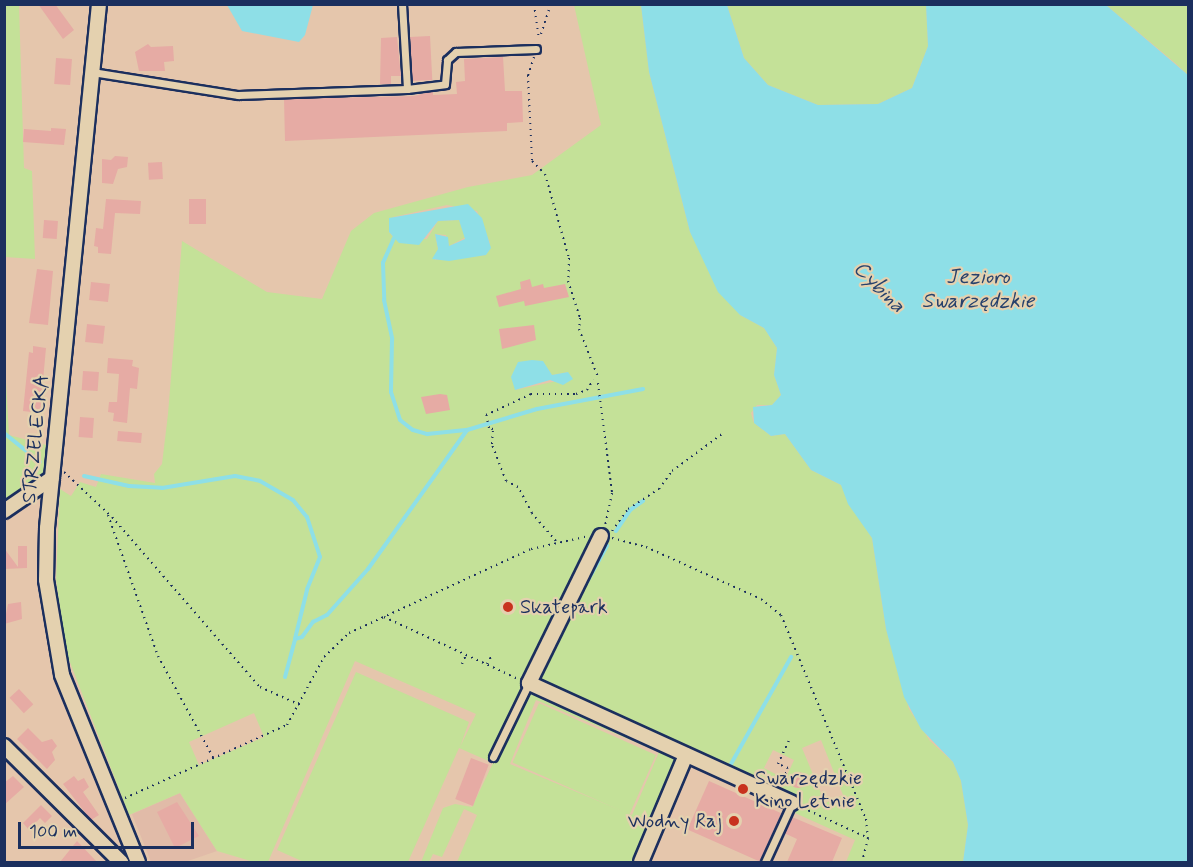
<!DOCTYPE html>
<html>
<head>
<meta charset="utf-8">
<style>
	body { margin:0 }
	#map { position:relative; width:1193px; height:867px; overflow:hidden; background:#e5c6ac; font-family:Mynerve,sans-serif }
	div>[style] { position:absolute }
	.built>* { inset:0; background:#e1bba8 }
	.green>* { inset:0; background:#c4e198; transform-origin:0 0 }
	.water>* { inset:0; background:#8edfe7 }
	.stream>* { height:4px; margin:-2px; padding:0 2px; transform-origin:2px; border-radius:2px; background:#8edfe7 }
	.building>* { inset:0; background:#e6aba4; transform-origin:0 0 }
	.round { border-radius:50% }
	.path>* { height:2px; margin-top:-1px; transform-origin:0; background:repeating-linear-gradient(90deg,#1b2f5e 0 1.5px,transparent 0 6px) }
	.roads { filter:drop-shadow(2px 0 #1b2f5e) drop-shadow(-2px 0 #1b2f5e) drop-shadow(0 2px #1b2f5e) drop-shadow(0 -2px #1b2f5e) }
	.service>* { height:7px; margin:-3.5px; padding:0 3.5px; transform-origin:3.5px; border-radius:3.5px; background:#e4d1af }
	.minor>* { height:14px; margin:-7px; padding:0 7px; transform-origin:7px; border-radius:7px; background:#e4d1af }
	.dots>* { width:16px; height:16px; translate:-50% -50%; box-sizing:border-box; border:3px solid #e4d1af; border-radius:50% }
	span { translate:-50% -50%; white-space:nowrap; text-align:center; line-height:1.15; -webkit-text-stroke:4.5px #e4d1af; paint-order:stroke }
	.street-label { font-size:20px; color:#1b2f5e }
	.poi-label { font-size:20px; color:#1b2f5e }
	.left { translate:0 -50%; text-align:left }
	.right { translate:-100% -50%; text-align:right }
	.water-label { font-size:21px; color:#26416c; font-style:italic }
	.frame { position:absolute; inset:0; border:6px solid #1b2f5e; pointer-events:none }
	.scale { position:absolute; left:18px; top:822px; width:176px; height:27px; box-sizing:border-box; border:3px solid #1b2f5e; border-top:0; padding-left:8px; font-size:18px; line-height:21px; white-space:nowrap; color:#1b2f5e; -webkit-text-stroke:4px #e4d1af; paint-order:stroke }
</style>
</head>
<body>
<div id="map">
	<div class="built">
		<div style="clip-path:polygon(180px 793px,217px 851px,185px 862px,151px 862px,132px 814px)"></div>
	</div>
	<div class="green">
		<div style="clip-path:polygon(5px 5px,19px 5px,24px 168px,32px 171px,35px 259px,5px 257px)"></div>
		<div style="clip-path:polygon(evenodd,574px 5px,641px 5px,649px 72px,690px 232px,740px 315px,764px 328px,777px 348px,774px 375px,781px 395px,772px 405px,757px 405px,751px 413px,754px 423px,771px 436px,785px 434px,811px 470px,841px 485px,872px 538px,886px 629px,909px 709px,930px 741px,953px 762px,961px 781px,968px 825px,963px 862px,846px 862px,855px 840px,795px 813px,800px 800px,780px 791px,794px 760px,773px 750px,764px 768px,781px 777px,775px 789px,676px 756px,634px 862px,457px 862px,477px 815px,464px 809px,442px 857px,433px 854px,429px 862px,421px 862px,443px 808px,455px 804px,472px 807px,493px 763px,459px 748px,408px 862px,304px 862px,277px 850px,356px 672px,469px 722px,460px 747px,476px 714px,355px 661px,268px 862px,254px 862px,217px 851px,180px 793px,129px 815px,66px 652px,56px 579px,60px 489px,71px 496px,80px 482px,96px 487px,101px 474px,155px 483px,154px 474px,162px 464px,168px 414px,182px 241px,267px 292px,322px 299px,351px 231px,374px 213px,468px 187px,532px 175px,601px 125px,574px 5px,447px 205px,477px 211px,490px 243px,486px 255px,435px 260px,438px 249px,435px 234px,446px 235px,449px 246px,466px 237px,459px 220px,438px 221px,427px 239px,394px 238px,389px 232px,393px 217px,447px 205px,574px 5px,544px 368px,552px 375px,568px 372px,557px 381px,515px 390px,544px 368px,574px 5px,536px 700px,659px 752px,632px 815px,510px 764px,536px 700px,574px 5px,254px 713px,264px 737px,199px 765px,189px 742px,254px 713px,574px 5px,821px 740px,843px 795px,825px 803px,802px 748px,821px 740px)"></div>
		<div style="clip-path:polygon(727px 5px,926px 5px,928px 46px,912px 88px,878px 104px,818px 105px,768px 85px,744px 58px)"></div>
		<div style="clip-path:polygon(1106px 5px,1188px 5px,1188px 75px,1174px 62px)"></div>
		<div style="clip-path:polygon(5px 363px,9px 435px,46px 445px,43px 473px,5px 499px)"></div>
		<div style="left:539px;top:703px;width:128px;height:65px;rotate:24deg"></div>
	</div>
	<div class="water">
		<div style="clip-path:polygon(227px 5px,227px 4px,313px 5px,305px 35px,299px 42px,242px 31px)"></div>
		<div style="clip-path:polygon(641px 5px,727px 5px,744px 58px,768px 85px,818px 105px,878px 104px,912px 88px,928px 46px,926px 5px,1106px 5px,1188px 75px,1188px 862px,963px 862px,968px 825px,961px 781px,953px 762px,921px 729px,904px 697px,886px 629px,872px 538px,848px 504px,841px 485px,811px 470px,785px 434px,771px 436px,754px 423px,753px 407px,772px 405px,781px 395px,774px 375px,777px 348px,764px 328px,740px 315px,718px 292px,690px 232px,649px 72px)"></div>
		<div style="clip-path:polygon(468px 204px,482px 218px,491px 248px,486px 255px,449px 261px,432px 259px,438px 249px,435px 234px,448px 237px,449px 246px,465px 239px,459px 220px,438px 221px,419px 245px,399px 243px,389px 232px,389px 218px)"></div>
		<div style="clip-path:polygon(532px 360px,543px 361px,552px 375px,568px 372px,573px 379px,563px 385px,550px 380px,515px 390px,511px 377px,518px 362px)"></div>
	</div>
	<div class="stream">
		<div style="left:394px;top:238px;width:27px;rotate:114deg"></div>
		<div style="left:383px;top:263px;width:37px;rotate:88deg"></div>
		<div style="left:384px;top:300px;width:40px;rotate:78deg"></div>
		<div style="left:392px;top:339px;width:53px;rotate:91.1deg"></div>
		<div style="left:391px;top:392px;width:29px;rotate:72deg"></div>
		<div style="left:400px;top:420px;width:16px;rotate:38deg"></div>
		<div style="left:413px;top:430px;width:15px;rotate:16deg"></div>
		<div style="left:427px;top:434px;width:39px;rotate:-6deg"></div>
		<div style="left:4px;top:433px;width:46px;rotate:38.9deg"></div>
		<div style="left:84px;top:476px;width:46px;rotate:12.5deg"></div>
		<div style="left:129px;top:486px;width:33px;rotate:3deg"></div>
		<div style="left:162px;top:488px;width:74px;rotate:-9.3deg"></div>
		<div style="left:235px;top:476px;width:25px;rotate:11deg"></div>
		<div style="left:260px;top:481px;width:38px;rotate:30deg"></div>
		<div style="left:293px;top:500px;width:22px;rotate:51deg"></div>
		<div style="left:307px;top:517px;width:42px;rotate:72deg"></div>
		<div style="left:320px;top:557px;width:35px;rotate:112deg"></div>
		<div style="left:307px;top:590px;width:50px;rotate:103.8deg"></div>
		<div style="left:295px;top:639px;width:7px;rotate:-16deg"></div>
		<div style="left:302px;top:637px;width:19px;rotate:-54deg"></div>
		<div style="left:313px;top:622px;width:16px;rotate:-27deg"></div>
		<div style="left:327px;top:615px;width:62px;rotate:-48.3deg"></div>
		<div style="left:368px;top:569px;width:171px;rotate:-54.5deg"></div>
		<div style="left:467px;top:430px;width:73px;rotate:-16.7deg"></div>
		<div style="left:537px;top:409px;width:108px;rotate:-10.7deg"></div>
		<div style="left:616px;top:531px;width:25px;rotate:-56deg"></div>
		<div style="left:630px;top:510px;width:16px;rotate:-35deg"></div>
		<div style="left:578px;top:598px;width:60px;rotate:-60.9deg"></div>
		<div style="left:285px;top:677px;width:38px;rotate:-75deg"></div>
		<div style="left:731px;top:764px;width:123px;rotate:-60.7deg"></div>
	</div>
	<div class="building">
		<div style="clip-path:polygon(38px 4px,55px 4px,74px 30px,63px 39px)"></div>
		<div style="left:430px;top:36px;width:44px;height:20px;rotate:87deg"></div>
		<div style="clip-path:polygon(397px 37px,401px 76px,391px 76px,391px 84px,380px 84px,381px 38px)"></div>
		<div style="clip-path:polygon(148px 44px,151px 47px,173px 46px,174px 61px,164px 62px,165px 71px,139px 71px,135px 52px)"></div>
		<div style="clip-path:polygon(503px 57px,505px 91px,522px 91px,523px 122px,507px 123px,507px 131px,285px 141px,284px 99px,414px 96px,433px 91px,433px 95px,457px 94px,456px 82px,465px 81px,464px 59px)"></div>
		<div style="left:56px;top:58px;width:16px;height:26px;rotate:4deg"></div>
		<div style="clip-path:polygon(51px 128px,66px 129px,64px 145px,23px 142px,24px 129px,51px 131px)"></div>
		<div style="clip-path:polygon(115px 156px,128px 157px,127px 167px,118px 169px,113px 184px,102px 183px,102px 159px,111px 160px)"></div>
		<div style="left:162px;top:162px;width:17px;height:14px;rotate:87deg"></div>
		<div style="clip-path:polygon(106px 199px,141px 201px,140px 214px,115px 213px,111px 254px,98px 253px,98px 247px,94px 246px,96px 228px,103px 229px)"></div>
		<div style="left:189px;top:199px;width:17px;height:25px"></div>
		<div style="left:44px;top:220px;width:14px;height:18px;rotate:4deg"></div>
		<div style="clip-path:polygon(37px 269px,53px 271px,48px 325px,29px 323px)"></div>
		<div style="clip-path:polygon(530px 279px,532px 287px,543px 284px,544px 288px,565px 284px,569px 297px,525px 306px,524px 301px,499px 307px,496px 296px,521px 289px,520px 282px)"></div>
		<div style="left:91px;top:282px;width:19px;height:18px;rotate:6deg"></div>
		<div style="left:87px;top:324px;width:18px;height:18px;rotate:6deg"></div>
		<div style="clip-path:polygon(534px 325px,536px 340px,502px 349px,499px 329px)"></div>
		<div style="clip-path:polygon(33px 346px,46px 348px,40px 413px,23px 411px,29px 352px,33px 353px)"></div>
		<div style="clip-path:polygon(108px 358px,133px 360px,132px 366px,139px 368px,137px 389px,130px 388px,127px 423px,113px 421px,114px 413px,108px 412px,109px 402px,117px 402px,119px 374px,107px 373px)"></div>
		<div style="left:83px;top:371px;width:16px;height:19px;rotate:4deg"></div>
		<div style="clip-path:polygon(440px 394px,447px 395px,450px 410px,426px 414px,421px 397px)"></div>
		<div style="left:80px;top:417px;width:14px;height:20px;rotate:4deg"></div>
		<div style="left:118px;top:431px;width:24px;height:10px;rotate:5deg"></div>
		<div style="clip-path:polygon(18px 546px,27px 546px,27px 568px,4px 569px,4px 548px,18px 567px)"></div>
		<div style="clip-path:polygon(21px 602px,22px 619px,4px 624px,8px 604px)"></div>
		<div style="left:19px;top:689px;width:21px;height:13px;rotate:47deg"></div>
		<div style="clip-path:polygon(28px 728px,42px 742px,52px 739px,57px 746px,52px 752px,55px 760px,47px 769px,17px 739px)"></div>
		<div style="left:471px;top:758px;width:19px;height:44px;rotate:21deg"></div>
		<div class="round" style="left:790px;top:772px;width:16px;height:16px"></div>
		<div style="clip-path:polygon(13px 776px,24px 787px,4px 805px,4px 783px)"></div>
		<div style="clip-path:polygon(74px 776px,78px 781px,84px 778px,89px 787px,83px 792px,99px 815px,91px 820px,63px 784px)"></div>
		<div style="left:709px;top:781px;width:79px;height:53px;rotate:24deg"></div>
		<div style="clip-path:polygon(177px 802px,199px 836px,175px 848px,157px 812px)"></div>
		<div style="clip-path:polygon(41px 805px,52px 816px,45px 823px,40px 818px,29px 830px,23px 823px)"></div>
		<div style="clip-path:polygon(792px 817px,842px 838px,832px 862px,787px 862px,797px 839px,784px 833px)"></div>
		<div style="clip-path:polygon(77px 841px,97px 862px,60px 862px)"></div>
	</div>
	<div class="path">
		<div style="left:534px;top:4px;width:36px;rotate:82deg"></div>
		<div style="left:541px;top:34px;width:32px;rotate:-72deg"></div>
		<div style="left:534px;top:57px;width:19px;rotate:108deg"></div>
		<div style="left:528px;top:75px;width:86px;rotate:87.3deg"></div>
		<div style="left:532px;top:161px;width:18px;rotate:45deg"></div>
		<div style="left:545px;top:174px;width:87px;rotate:74.1deg"></div>
		<div style="left:569px;top:258px;width:23px;rotate:92deg"></div>
		<div style="left:568px;top:281px;width:39px;rotate:72deg"></div>
		<div style="left:580px;top:318px;width:11px;rotate:95deg"></div>
		<div style="left:579px;top:329px;width:52px;rotate:68.4deg"></div>
		<div style="left:598px;top:383px;width:111px;rotate:82.7deg"></div>
		<div style="left:612px;top:493px;width:33px;rotate:102deg"></div>
		<div style="left:64px;top:472px;width:66px;rotate:43.2deg"></div>
		<div style="left:112px;top:517px;width:225px;rotate:49deg"></div>
		<div style="left:260px;top:687px;width:44px;rotate:24.2deg"></div>
		<div style="left:108px;top:515px;width:150px;rotate:70.5deg"></div>
		<div style="left:158px;top:656px;width:117px;rotate:61.5deg"></div>
		<div style="left:612px;top:531px;width:27px;rotate:-54deg"></div>
		<div style="left:628px;top:509px;width:37px;rotate:-33deg"></div>
		<div style="left:659px;top:489px;width:22px;rotate:-54deg"></div>
		<div style="left:672px;top:471px;width:62px;rotate:-36.5deg"></div>
		<div style="left:612px;top:538px;width:35px;rotate:15deg"></div>
		<div style="left:646px;top:547px;width:126px;rotate:24.3deg"></div>
		<div style="left:761px;top:599px;width:26px;rotate:39deg"></div>
		<div style="left:781px;top:615px;width:221px;rotate:67.4deg"></div>
		<div style="left:866px;top:819px;width:19px;rotate:84deg"></div>
		<div style="left:868px;top:838px;width:25px;rotate:104deg"></div>
		<div style="left:556px;top:541px;width:37px;rotate:-131deg"></div>
		<div style="left:532px;top:513px;width:30px;rotate:-118deg"></div>
		<div style="left:518px;top:487px;width:13px;rotate:-153deg"></div>
		<div style="left:506px;top:481px;width:40px;rotate:-111deg"></div>
		<div style="left:492px;top:444px;width:15px;rotate:-86deg"></div>
		<div style="left:493px;top:429px;width:4px;rotate:-166deg"></div>
		<div style="left:489px;top:428px;width:13px;rotate:-103deg"></div>
		<div style="left:486px;top:415px;width:50px;rotate:-25deg"></div>
		<div style="left:531px;top:394px;width:45px"></div>
		<div style="left:576px;top:394px;width:12px;rotate:-20deg"></div>
		<div style="left:587px;top:390px;width:12px;rotate:-59deg"></div>
		<div style="left:384px;top:617px;width:148px;rotate:24.8deg"></div>
		<div style="left:462px;top:664px;width:10px;rotate:-66deg"></div>
		<div style="left:487px;top:664px;width:10px;rotate:-61deg"></div>
		<div style="left:781px;top:785px;width:18px;rotate:-68deg"></div>
		<div style="left:788px;top:768px;width:11px;rotate:-158deg"></div>
		<div style="left:778px;top:764px;width:26px;rotate:-65deg"></div>
		<div style="left:125px;top:798px;width:178px;rotate:-24.3deg"></div>
		<div style="left:287px;top:725px;width:77px;rotate:-61.4deg"></div>
		<div style="left:324px;top:657px;width:35px;rotate:-44deg"></div>
		<div style="left:349px;top:633px;width:200px;rotate:-24.8deg"></div>
		<div style="left:531px;top:549px;width:58px;rotate:-12.8deg"></div>
		<div style="left:803px;top:808px;width:72px;rotate:24.8deg"></div>
	</div>
	<div class="roads">
		<div class="service">
			<div style="left:402px;top:4px;width:85px;rotate:86.6deg"></div>
			<div style="left:407px;top:89px;width:38px;rotate:-7deg"></div>
			<div style="left:445px;top:84px;width:24px;rotate:-85deg"></div>
			<div style="left:447px;top:60px;width:12px;rotate:-42deg"></div>
			<div style="left:456px;top:52px;width:80px;rotate:-2.1deg"></div>
			<div style="left:92px;top:72px;width:148px;rotate:9deg"></div>
			<div style="left:238px;top:95px;width:169px;rotate:-2deg"></div>
			<div style="left:493px;top:757px;width:82px;rotate:-64.1deg"></div>
			<div style="left:765px;top:862px;width:65px;rotate:-65.4deg"></div>
		</div>
		<div class="minor">
			<div style="left:99px;top:4px;width:527px;rotate:95.67deg"></div>
			<div style="left:47px;top:528px;width:52px;rotate:91.1deg"></div>
			<div style="left:46px;top:580px;width:96px;rotate:80.4deg"></div>
			<div style="left:62px;top:675px;width:202px;rotate:67.9deg"></div>
			<div style="left:4px;top:511px;width:58px;rotate:-34.5deg"></div>
			<div style="left:601px;top:536px;width:164px;rotate:116.1deg"></div>
			<div style="left:529px;top:683px;width:289px;rotate:24.5deg"></div>
			<div style="left:4px;top:746px;width:165px;rotate:44.8deg"></div>
			<div style="left:641px;top:862px;width:116px;rotate:-67.2deg"></div>
		</div>
	</div>
	<div class="dots">
		<div style="left:508px;top:607px;background:#c8321e"></div>
		<div style="left:743px;top:789px;background:#c8321e"></div>
		<div style="left:734px;top:821px;background:#c8321e"></div>
	</div>
	<div class="street-label">
		<span style="left:36px;top:439px;rotate:-84deg">STRZELECKA</span>
	</div>
	<div class="poi-label">
		<span class="left" style="left:520px;top:607px">Skatepark</span>
		<span class="left" style="left:755px;top:790px">Swarzędzkie<br>Kino Letnie</span>
		<span class="right" style="left:722px;top:821px">Wodny Raj</span>
	</div>
	<div class="water-label">
		<span style="left:978px;top:289px">Jezioro<br>Swarzędzkie</span>
		<span style="left:879px;top:287px;rotate:45deg">Cybina</span>
	</div>
	<div class="frame"></div>
	<div class="scale">100 m</div>
</div>
</body>
</html>
